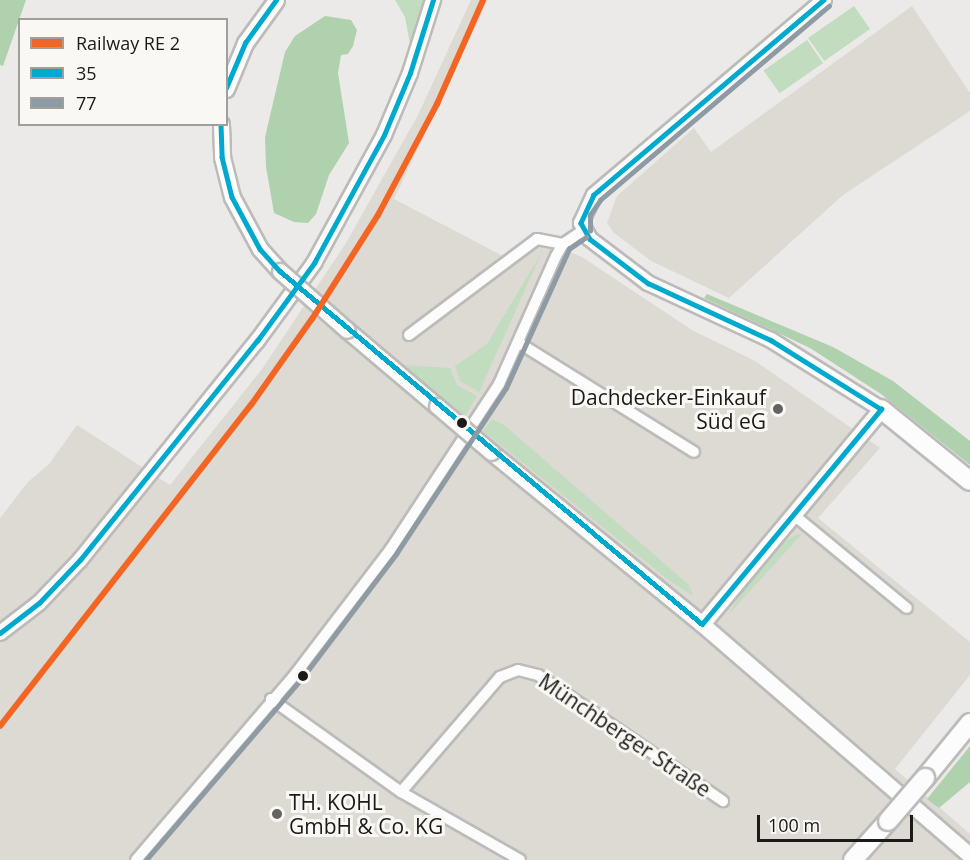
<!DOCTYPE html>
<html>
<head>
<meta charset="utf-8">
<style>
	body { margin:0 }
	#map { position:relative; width:970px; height:860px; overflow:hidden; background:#ebeae8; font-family:"Open Sans",sans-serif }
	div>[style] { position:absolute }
	.built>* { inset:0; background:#dddad3 }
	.green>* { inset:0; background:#c1dcbe; transform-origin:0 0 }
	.forest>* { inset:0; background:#b0d1ad }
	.roads { filter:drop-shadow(2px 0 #bcbbb9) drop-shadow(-2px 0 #bcbbb9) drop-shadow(0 2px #bcbbb9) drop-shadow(0 -2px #bcbbb9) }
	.street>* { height:10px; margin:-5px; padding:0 5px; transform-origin:5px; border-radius:5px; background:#fcfcfc }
	.secondary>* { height:14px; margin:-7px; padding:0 7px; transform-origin:7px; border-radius:7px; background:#fcfcfc }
	.primary>* { height:15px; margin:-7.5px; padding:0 7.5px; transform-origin:7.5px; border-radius:7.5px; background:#fcfcfc }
	.highway>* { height:18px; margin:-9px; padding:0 9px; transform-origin:9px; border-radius:9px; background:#fcfcfc }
	.bridges { filter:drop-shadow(2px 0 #bcbbb9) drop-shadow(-2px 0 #bcbbb9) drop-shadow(0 2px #bcbbb9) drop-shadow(0 -2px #bcbbb9) }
	.primary-bridge>* { height:15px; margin:-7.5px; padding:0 7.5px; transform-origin:7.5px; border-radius:7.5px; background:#fcfcfc }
	.highway-bridge>* { height:18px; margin:-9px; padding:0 9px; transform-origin:9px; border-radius:9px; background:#fcfcfc }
	.bus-1>* { height:4.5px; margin:-2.25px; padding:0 2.25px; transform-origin:2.25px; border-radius:2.25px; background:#00a9ce }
	.bus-2>* { height:4.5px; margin:-2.25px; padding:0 2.25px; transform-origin:2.25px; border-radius:2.25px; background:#8e9ba4 }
	.rail-1>* { height:6px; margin:-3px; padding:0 3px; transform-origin:3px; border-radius:3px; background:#f26522 }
	.dots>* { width:16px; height:16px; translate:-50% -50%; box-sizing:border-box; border:3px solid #faf8f4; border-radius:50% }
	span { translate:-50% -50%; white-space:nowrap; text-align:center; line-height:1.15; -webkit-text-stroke:6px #faf8f4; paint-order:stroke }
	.poi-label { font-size:21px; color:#1b1a19 }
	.right { translate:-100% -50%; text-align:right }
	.left { translate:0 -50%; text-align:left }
	.street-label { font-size:21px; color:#1b1a19 }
	.legend { position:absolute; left:18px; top:18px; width:210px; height:108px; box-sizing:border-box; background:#faf8f4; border:2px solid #a19f9c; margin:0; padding:8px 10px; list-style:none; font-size:18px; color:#1b1a19 }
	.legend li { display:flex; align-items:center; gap:12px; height:30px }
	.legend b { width:30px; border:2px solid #a19f9c }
	.scale { position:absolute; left:757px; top:815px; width:156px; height:27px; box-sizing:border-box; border:3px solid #1b1a19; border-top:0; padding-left:8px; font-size:18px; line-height:21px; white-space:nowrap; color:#1b1a19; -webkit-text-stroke:4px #faf8f4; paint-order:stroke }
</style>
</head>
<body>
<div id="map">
	<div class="built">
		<div style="clip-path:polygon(471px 0,488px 0,394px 199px,503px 256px,531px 236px,582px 257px,692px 330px,755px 361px,880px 448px,818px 518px,970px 642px,970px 675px,895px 769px,970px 834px,970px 860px,0 860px,0 518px,28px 482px,49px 464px,77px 425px,170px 485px,262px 369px,346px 243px,418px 115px)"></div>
		<div style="clip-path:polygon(912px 6px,970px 93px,970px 111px,843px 195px,729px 298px,651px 261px,613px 232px,607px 223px,617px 196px,694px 128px,711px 152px)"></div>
	</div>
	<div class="green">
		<div style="clip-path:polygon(395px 0,426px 0,411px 49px,405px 17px)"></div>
		<div style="left:854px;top:6px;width:28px;height:56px;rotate:55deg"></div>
		<div style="left:807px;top:40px;width:28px;height:53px;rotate:55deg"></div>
		<div style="clip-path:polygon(542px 252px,479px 392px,460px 381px,455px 366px,487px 344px)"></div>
		<div style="clip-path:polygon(403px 365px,450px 368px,457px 385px,477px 396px,465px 416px)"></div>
		<div style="clip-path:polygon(492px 419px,504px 425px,689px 585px,693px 596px,670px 581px,483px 431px)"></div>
		<div style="clip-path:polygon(797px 534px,802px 534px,728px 615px,741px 593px,786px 541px)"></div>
	</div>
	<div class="forest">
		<div style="clip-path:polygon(0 0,26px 0,3px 66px,0 65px)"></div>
		<div style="clip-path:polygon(325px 16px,351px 20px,357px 30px,353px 46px,348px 54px,341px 55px,338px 73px,349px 143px,329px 175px,316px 214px,308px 223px,294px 222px,274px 213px,266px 167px,265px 137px,285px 52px,295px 36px)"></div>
		<div style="clip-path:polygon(707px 294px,833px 347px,893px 381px,970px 441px,970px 465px,881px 394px,810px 348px,704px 298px)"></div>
		<div style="clip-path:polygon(970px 746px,970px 782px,939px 808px,927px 799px)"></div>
	</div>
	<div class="roads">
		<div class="street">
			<div style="left:409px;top:335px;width:160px;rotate:-36.9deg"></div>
			<div style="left:537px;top:239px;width:26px;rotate:11deg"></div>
			<div style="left:519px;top:343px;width:206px;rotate:31.9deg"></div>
			<div style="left:794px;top:515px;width:146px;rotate:39.5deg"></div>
			<div style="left:271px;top:699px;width:160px;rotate:35.6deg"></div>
			<div style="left:401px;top:792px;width:137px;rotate:29.7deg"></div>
			<div style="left:401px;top:792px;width:152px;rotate:-49.3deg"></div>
			<div style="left:500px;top:677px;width:19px;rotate:-21deg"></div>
			<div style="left:518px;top:670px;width:21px;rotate:14deg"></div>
			<div style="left:538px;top:675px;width:224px;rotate:34.3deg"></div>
			<div style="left:136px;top:860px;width:246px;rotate:-49.4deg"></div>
			<div style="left:296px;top:673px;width:155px;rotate:-52.6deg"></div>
			<div style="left:390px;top:550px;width:199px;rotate:-56.7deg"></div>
			<div style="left:499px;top:384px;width:140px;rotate:-66deg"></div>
			<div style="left:556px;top:256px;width:14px;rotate:-60deg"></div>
			<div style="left:563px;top:244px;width:23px;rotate:-34deg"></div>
		</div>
		<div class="secondary">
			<div style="left:824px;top:0;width:302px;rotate:139.7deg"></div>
			<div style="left:594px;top:195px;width:31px;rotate:115deg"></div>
			<div style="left:581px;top:223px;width:18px;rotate:61deg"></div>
			<div style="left:590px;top:239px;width:73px;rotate:37.2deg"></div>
			<div style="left:648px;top:283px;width:136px;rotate:24.9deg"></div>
			<div style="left:771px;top:340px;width:130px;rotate:32.1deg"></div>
			<div style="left:0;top:633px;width:49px;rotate:-37.6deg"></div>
			<div style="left:39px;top:603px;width:59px;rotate:-46.4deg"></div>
			<div style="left:80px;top:560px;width:282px;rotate:-51.1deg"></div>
			<div style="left:257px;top:341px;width:97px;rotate:-53.8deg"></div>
			<div style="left:314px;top:263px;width:146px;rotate:-61.3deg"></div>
			<div style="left:384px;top:135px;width:67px;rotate:-67.2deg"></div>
			<div style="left:410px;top:73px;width:77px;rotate:-72.5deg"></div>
		</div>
		<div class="primary">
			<div style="left:226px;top:89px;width:50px;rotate:-67.6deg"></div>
			<div style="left:245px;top:43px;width:53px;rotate:-54.2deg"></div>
			<div style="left:221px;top:124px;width:33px;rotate:88deg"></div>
			<div style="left:222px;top:157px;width:41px;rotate:76deg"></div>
			<div style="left:232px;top:197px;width:59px;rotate:61.7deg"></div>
			<div style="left:260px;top:249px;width:30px;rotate:48deg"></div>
			<div style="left:347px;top:330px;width:118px;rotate:40.2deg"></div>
			<div style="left:491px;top:452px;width:272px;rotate:39.2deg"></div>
			<div style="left:702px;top:624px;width:354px;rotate:40.8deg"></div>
			<div style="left:702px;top:624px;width:280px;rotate:-50.2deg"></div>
		</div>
		<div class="highway">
			<div style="left:881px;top:409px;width:114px;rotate:39deg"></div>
			<div style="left:925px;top:778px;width:71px;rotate:-50.7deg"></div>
			<div style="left:853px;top:860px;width:52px;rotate:-48.1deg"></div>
		</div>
	</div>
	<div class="bridges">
		<div class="primary-bridge">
			<div style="left:280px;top:271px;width:89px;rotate:41.4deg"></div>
			<div style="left:437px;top:406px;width:71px;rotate:40.4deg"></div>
		</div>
		<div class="highway-bridge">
			<div style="left:888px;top:821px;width:57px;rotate:-49.3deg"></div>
		</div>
	</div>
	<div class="bus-1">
		<div style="left:824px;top:0;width:302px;rotate:139.7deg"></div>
		<div style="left:594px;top:195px;width:31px;rotate:115deg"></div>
		<div style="left:581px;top:223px;width:18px;rotate:61deg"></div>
		<div style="left:590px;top:239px;width:73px;rotate:37.2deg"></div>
		<div style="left:648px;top:283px;width:136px;rotate:24.9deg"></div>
		<div style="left:771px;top:340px;width:130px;rotate:32.1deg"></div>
		<div style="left:226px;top:88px;width:49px;rotate:-67.1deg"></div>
		<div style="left:245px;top:43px;width:53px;rotate:-54.2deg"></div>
		<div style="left:221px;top:124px;width:33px;rotate:88deg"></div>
		<div style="left:222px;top:157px;width:41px;rotate:76deg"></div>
		<div style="left:232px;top:197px;width:59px;rotate:61.7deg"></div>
		<div style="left:260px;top:249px;width:30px;rotate:48deg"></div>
		<div style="left:280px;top:271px;width:550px;rotate:39.91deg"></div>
		<div style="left:702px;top:624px;width:280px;rotate:-50.2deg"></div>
		<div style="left:0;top:633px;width:49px;rotate:-37.6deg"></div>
		<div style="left:39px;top:603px;width:59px;rotate:-46.4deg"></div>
		<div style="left:80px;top:560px;width:282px;rotate:-51.1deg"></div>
		<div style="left:257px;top:341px;width:97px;rotate:-53.8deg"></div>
		<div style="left:314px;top:263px;width:146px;rotate:-61.3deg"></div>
		<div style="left:384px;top:135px;width:67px;rotate:-67.2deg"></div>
		<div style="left:410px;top:73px;width:77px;rotate:-72.5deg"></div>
	</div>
	<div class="bus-2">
		<div style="left:590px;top:231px;width:16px;rotate:-90deg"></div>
		<div style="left:590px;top:215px;width:18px;rotate:-56deg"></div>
		<div style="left:600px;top:200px;width:300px;rotate:-40.3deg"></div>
		<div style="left:146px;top:860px;width:240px;rotate:-49.4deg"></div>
		<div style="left:302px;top:678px;width:156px;rotate:-52.8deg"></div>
		<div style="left:396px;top:554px;width:199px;rotate:-56.5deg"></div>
		<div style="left:506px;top:388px;width:153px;rotate:-65.6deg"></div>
		<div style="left:569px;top:249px;width:21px;rotate:-35deg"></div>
	</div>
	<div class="rail-1">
		<div style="left:0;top:726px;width:407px;rotate:-52deg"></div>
		<div style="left:251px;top:405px;width:105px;rotate:-54.7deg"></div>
		<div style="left:312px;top:319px;width:123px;rotate:-57.6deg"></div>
		<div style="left:378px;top:215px;width:126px;rotate:-62deg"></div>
		<div style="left:437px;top:104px;width:114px;rotate:-66.1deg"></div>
	</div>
	<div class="dots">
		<div style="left:778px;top:409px;background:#646361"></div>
		<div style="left:462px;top:423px;background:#1b1a19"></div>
		<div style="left:303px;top:676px;background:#1b1a19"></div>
		<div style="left:277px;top:814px;background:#646361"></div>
	</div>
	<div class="poi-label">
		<span class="right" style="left:766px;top:409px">Dachdecker-Einkauf<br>Süd eG</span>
		<span class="left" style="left:289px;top:814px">TH. KOHL<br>GmbH &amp; Co. KG</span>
	</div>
	<div class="street-label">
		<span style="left:625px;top:735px;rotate:34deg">Münchberger Straße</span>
	</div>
	<ul class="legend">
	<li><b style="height:8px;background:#f26522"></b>Railway RE 2</li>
	<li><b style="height:8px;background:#00a9ce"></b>35</li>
	<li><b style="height:8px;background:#8e9ba4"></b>77</li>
	</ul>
	<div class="scale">100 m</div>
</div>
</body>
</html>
